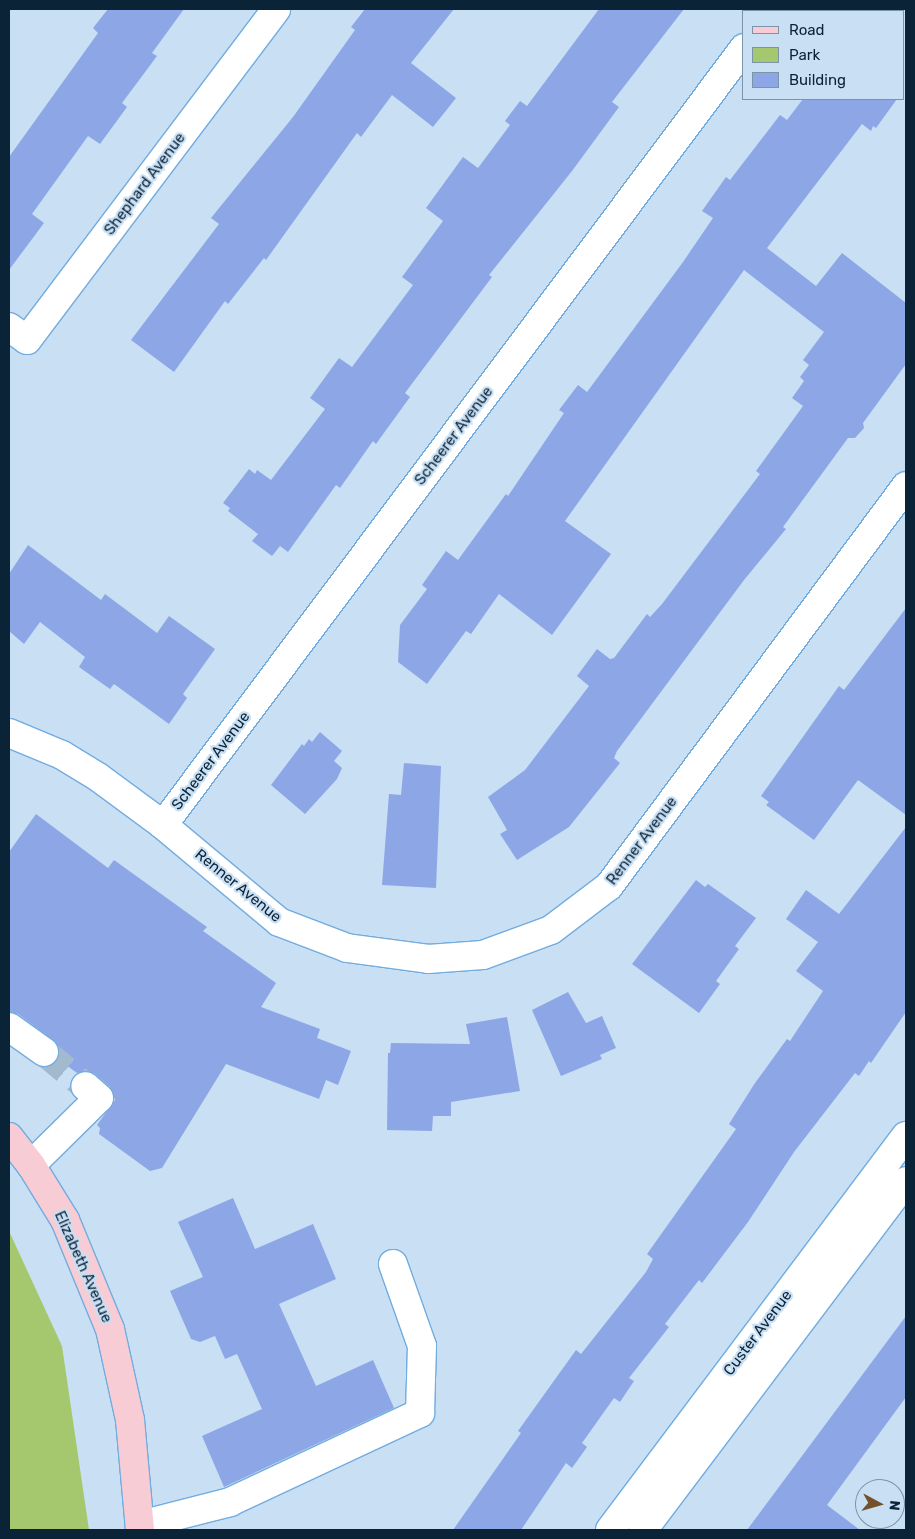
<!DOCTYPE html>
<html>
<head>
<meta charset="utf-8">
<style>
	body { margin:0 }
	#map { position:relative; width:915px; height:1539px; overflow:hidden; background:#c8dff4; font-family:Rubik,sans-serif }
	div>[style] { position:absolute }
	.green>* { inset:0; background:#a5c86e }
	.building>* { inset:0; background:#8da7e6 }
	.minor-tunnel>* { height:28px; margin-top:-14px; transform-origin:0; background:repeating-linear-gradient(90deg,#a2b9ce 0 28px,transparent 0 42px) }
	.roads { filter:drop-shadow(1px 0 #72acdf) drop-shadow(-1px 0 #72acdf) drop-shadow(0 1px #72acdf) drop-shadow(0 -1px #72acdf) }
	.minor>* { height:28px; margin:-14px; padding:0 14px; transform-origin:14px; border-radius:14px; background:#fff }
	.major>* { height:28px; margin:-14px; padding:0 14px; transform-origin:14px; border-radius:14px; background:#f8ccd4 }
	span { translate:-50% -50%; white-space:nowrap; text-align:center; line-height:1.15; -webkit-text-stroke:4.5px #c8dff4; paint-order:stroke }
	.street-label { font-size:15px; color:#0b2336 }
	.frame { position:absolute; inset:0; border:10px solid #0b2336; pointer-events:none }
	.legend { position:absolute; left:742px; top:10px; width:162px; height:90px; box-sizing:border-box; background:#c8dff4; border:1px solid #7c94a8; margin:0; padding:6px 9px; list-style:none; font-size:15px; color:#0b2336 }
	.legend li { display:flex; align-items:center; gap:10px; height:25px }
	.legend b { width:25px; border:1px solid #7c94a8 }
	.north { position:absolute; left:855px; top:1479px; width:50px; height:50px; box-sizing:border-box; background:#c8dff4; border:1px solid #7c94a8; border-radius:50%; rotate:96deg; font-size:14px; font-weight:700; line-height:20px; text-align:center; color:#0b2336 }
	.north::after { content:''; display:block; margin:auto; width:18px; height:22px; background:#74512a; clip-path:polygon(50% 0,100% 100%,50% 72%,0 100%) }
</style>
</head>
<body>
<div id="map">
	<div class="green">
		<div style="clip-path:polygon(9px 1231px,62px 1346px,89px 1530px,9px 1530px)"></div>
	</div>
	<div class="building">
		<div style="clip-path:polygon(108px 9px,184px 9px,152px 53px,157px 56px,122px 103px,127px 107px,100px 144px,88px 136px,32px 214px,44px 223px,9px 270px,9px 157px,98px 33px,93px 28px)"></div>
		<div style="clip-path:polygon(365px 9px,454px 9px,411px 63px,456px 98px,433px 127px,392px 95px,361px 137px,357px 133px,266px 260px,264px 258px,228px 304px,225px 301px,174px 372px,131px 340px,219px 224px,211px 218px,293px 117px,355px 30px,351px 27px)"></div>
		<div style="clip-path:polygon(599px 9px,684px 9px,612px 102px,619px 107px,572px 171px,489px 275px,492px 277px,405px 393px,410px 397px,376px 444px,373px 441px,340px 488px,336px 485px,288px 552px,280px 546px,272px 556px,252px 541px,258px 534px,228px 511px,230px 508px,223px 503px,249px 469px,255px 474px,257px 470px,271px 480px,325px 409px,310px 398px,339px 358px,352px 367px,413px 285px,402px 277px,443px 221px,426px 208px,463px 157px,478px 168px,510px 125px,505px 121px,520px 101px,527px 106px)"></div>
		<div style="clip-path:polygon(803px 99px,897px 99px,876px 128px,873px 126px,871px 131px,862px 124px,767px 248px,816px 286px,842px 253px,906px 303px,906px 364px,863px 423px,864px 428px,855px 438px,848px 438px,783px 527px,786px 529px,744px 580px,617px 751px,614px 758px,620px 763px,569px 827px,517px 860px,500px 834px,507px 830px,488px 797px,525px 770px,589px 686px,577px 676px,597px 649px,610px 659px,614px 658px,647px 614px,650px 617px,662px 604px,760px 474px,756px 471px,803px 406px,792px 398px,804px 381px,800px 377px,809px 365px,803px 360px,824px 332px,744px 270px,565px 521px,611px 554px,552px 635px,499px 594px,471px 634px,466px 631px,427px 684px,398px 662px,400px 625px,427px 589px,422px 585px,446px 551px,458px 560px,506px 494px,508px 496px,564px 413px,559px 410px,578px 385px,587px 392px,683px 262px,713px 218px,702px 211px,726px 177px,730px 180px,780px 115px,787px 120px)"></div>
		<div style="clip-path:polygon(28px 545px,101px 600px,105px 594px,157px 633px,169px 616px,215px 649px,183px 694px,187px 698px,169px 724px,114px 684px,110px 689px,79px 667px,85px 657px,40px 622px,24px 644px,9px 631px,9px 574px)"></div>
		<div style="clip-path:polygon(906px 608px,906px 815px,858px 780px,814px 840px,766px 805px,769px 802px,761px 796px,839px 686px,844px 690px)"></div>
		<div style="clip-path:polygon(320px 732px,342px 751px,334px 761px,342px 768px,337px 779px,305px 814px,271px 785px,302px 744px,304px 746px,309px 739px,312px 742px)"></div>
		<div style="clip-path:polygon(404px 763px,441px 766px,436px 888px,382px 885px,389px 794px,401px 795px)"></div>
		<div style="clip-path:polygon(36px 814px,108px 868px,114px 860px,207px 927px,203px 931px,276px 983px,261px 1007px,320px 1029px,317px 1038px,351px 1051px,338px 1085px,326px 1080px,319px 1099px,226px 1064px,162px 1168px,150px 1171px,99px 1134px,100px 1128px,97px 1125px,115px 1100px,110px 1087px,95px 1074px,87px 1071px,77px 1073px,58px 1059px,58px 1046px,53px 1040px,18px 1014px,9px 1012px,9px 852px)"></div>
		<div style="clip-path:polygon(906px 827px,906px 1012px,871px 1063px,869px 1061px,859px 1076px,855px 1073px,794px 1152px,748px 1222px,702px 1283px,699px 1280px,665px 1324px,669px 1327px,629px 1378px,634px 1381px,620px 1402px,614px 1398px,582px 1443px,587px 1447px,572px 1468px,566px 1463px,521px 1530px,453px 1530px,521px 1433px,518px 1431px,576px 1350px,581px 1354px,646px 1272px,653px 1259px,647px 1254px,736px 1129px,729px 1124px,755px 1083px,787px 1039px,790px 1041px,823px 991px,796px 971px,818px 942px,786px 919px,806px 890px,839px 914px)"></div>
		<div style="clip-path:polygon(696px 880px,705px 887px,708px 884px,756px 918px,735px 946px,739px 949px,716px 981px,720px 984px,699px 1013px,632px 964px)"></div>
		<div style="clip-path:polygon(568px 992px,586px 1023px,602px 1016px,616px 1048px,600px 1055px,602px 1059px,561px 1076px,532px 1010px)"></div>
		<div style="clip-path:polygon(507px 1017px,520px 1091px,451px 1102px,451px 1116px,433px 1116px,432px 1131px,387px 1130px,388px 1053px,390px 1053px,391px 1043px,470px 1044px,466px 1024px)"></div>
		<div style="clip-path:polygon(233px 1198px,255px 1249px,313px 1224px,336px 1279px,279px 1304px,316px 1386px,373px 1360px,394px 1408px,224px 1487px,202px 1436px,262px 1409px,237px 1354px,225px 1359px,215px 1336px,200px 1342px,191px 1339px,170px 1291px,203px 1277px,178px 1222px)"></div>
		<div style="clip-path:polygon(906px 1316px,906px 1397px,827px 1505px,860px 1530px,747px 1530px)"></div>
	</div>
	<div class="minor-tunnel">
		<div style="left:44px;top:1052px;width:53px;rotate:39.7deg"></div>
	</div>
	<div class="roads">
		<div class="minor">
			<div style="left:771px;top:11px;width:3px;rotate:-45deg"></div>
			<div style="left:9px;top:327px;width:22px;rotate:36deg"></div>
			<div style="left:27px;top:340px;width:414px;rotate:-53deg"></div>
			<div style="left:9px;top:733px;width:57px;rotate:22.5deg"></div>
			<div style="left:62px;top:755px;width:42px;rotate:31.4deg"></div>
			<div style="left:98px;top:777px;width:81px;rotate:36.4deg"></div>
			<div style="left:163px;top:825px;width:151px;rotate:39.9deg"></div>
			<div style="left:279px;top:922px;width:73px;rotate:20.9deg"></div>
			<div style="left:347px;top:948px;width:82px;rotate:7.7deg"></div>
			<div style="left:428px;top:959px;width:55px;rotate:-4.2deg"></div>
			<div style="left:483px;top:955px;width:72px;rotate:-20.2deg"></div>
			<div style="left:551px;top:930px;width:73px;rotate:-37.2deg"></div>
			<div style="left:609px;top:886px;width:498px;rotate:-53.4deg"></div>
			<div style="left:163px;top:825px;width:970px;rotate:-53.21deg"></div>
			<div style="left:9px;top:1027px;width:43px;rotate:35.5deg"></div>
			<div style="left:31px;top:1165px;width:95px;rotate:-44.6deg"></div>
			<div style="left:99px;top:1098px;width:18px;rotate:-139deg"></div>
			<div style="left:140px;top:1525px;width:93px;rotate:-14.3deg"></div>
			<div style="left:230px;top:1502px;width:210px;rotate:-25.1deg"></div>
			<div style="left:420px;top:1413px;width:67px;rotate:-88.3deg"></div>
			<div style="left:422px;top:1346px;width:87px;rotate:-109.5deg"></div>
			<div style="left:610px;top:1530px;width:493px;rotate:-53.1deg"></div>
			<div style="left:643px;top:1530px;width:437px;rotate:-53deg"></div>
		</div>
		<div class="major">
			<div style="left:9px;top:1137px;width:36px;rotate:52deg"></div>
			<div style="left:31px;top:1165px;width:65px;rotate:58.3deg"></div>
			<div style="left:65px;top:1220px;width:118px;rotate:67.6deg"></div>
			<div style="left:110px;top:1329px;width:93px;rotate:77.6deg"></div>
			<div style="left:130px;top:1420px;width:110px;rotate:84.8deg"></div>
		</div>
	</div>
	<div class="street-label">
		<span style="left:145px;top:184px;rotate:-53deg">Shephard Avenue</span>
		<span style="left:454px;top:436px;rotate:-53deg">Scheerer Avenue</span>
		<span style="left:211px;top:761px;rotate:-53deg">Scheerer Avenue</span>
		<span style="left:642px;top:841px;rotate:-53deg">Renner Avenue</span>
		<span style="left:238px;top:886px;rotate:39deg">Renner Avenue</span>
		<span style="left:83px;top:1267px;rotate:66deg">Elizabeth Avenue</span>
		<span style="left:758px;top:1333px;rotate:-53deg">Custer Avenue</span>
	</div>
	<div class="frame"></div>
	<ul class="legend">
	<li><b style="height:6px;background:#f8ccd4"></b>Road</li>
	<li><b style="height:14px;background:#a5c86e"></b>Park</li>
	<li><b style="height:14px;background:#8da7e6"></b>Building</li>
	</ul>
	<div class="north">N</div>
</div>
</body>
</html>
